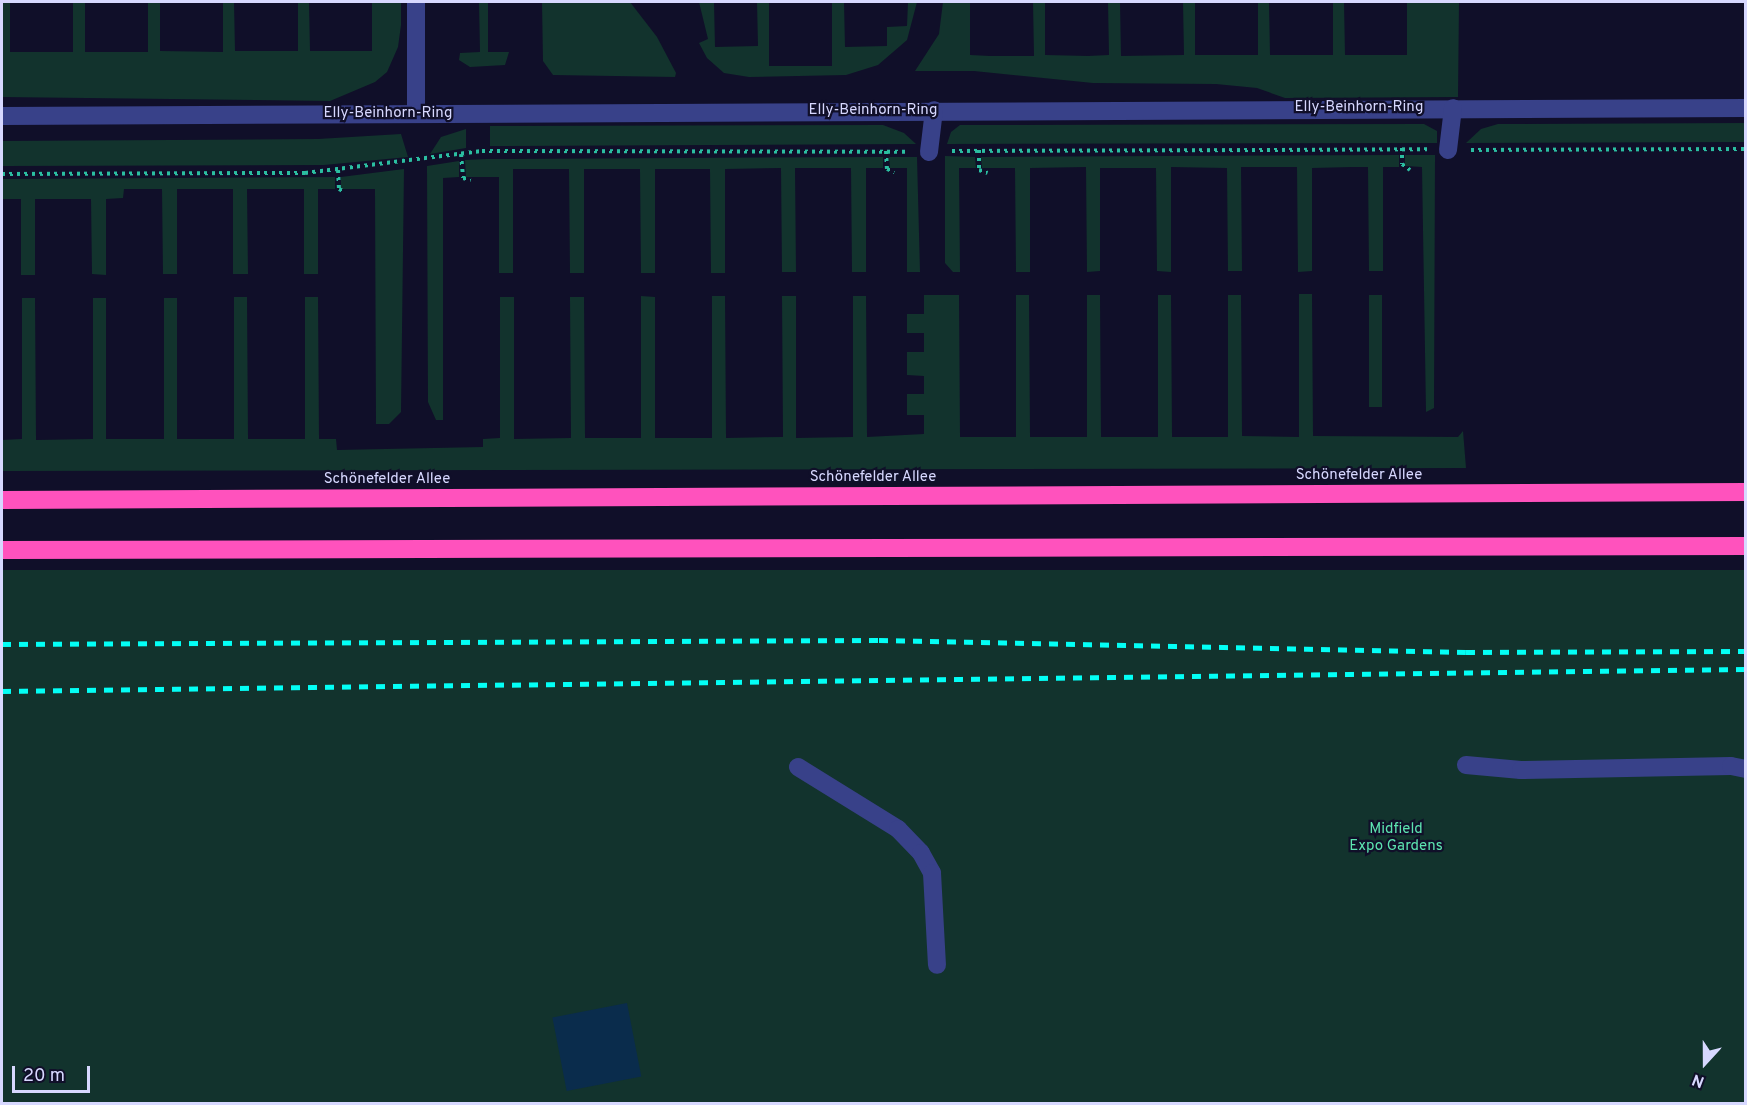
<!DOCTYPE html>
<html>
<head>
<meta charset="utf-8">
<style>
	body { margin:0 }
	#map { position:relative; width:1747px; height:1105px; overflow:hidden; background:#100f29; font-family:Overpass,sans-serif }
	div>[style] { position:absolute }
	.green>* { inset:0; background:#12332d; transform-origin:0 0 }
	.water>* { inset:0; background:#0a2c4c; transform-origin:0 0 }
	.path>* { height:4px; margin-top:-2px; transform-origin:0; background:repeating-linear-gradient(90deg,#2bbea1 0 3px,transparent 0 7.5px) }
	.minor>* { height:18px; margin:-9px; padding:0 9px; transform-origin:9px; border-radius:9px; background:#384189 }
	.highway>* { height:18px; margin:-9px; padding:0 9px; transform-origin:9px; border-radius:9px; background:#ff52bd }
	.rail>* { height:4.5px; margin-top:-2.25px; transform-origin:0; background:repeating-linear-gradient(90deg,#03fff5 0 9px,transparent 0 17px) }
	span { translate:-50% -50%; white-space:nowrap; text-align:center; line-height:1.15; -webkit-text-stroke:4.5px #100f29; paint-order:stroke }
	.street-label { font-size:15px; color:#d7d8ff }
	.park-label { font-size:15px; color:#5de4b0 }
	.frame { position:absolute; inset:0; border:3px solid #d7d8ff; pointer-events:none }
	.north { position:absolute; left:1675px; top:1033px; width:60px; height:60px; -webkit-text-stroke:4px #100f29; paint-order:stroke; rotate:201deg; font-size:16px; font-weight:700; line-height:24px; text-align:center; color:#d7d8ff }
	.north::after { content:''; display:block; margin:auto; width:21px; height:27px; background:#d7d8ff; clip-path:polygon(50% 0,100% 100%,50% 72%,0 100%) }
	.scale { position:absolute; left:12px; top:1066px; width:78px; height:27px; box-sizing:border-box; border:3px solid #d7d8ff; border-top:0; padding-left:8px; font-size:18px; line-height:21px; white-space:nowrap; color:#d7d8ff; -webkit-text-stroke:4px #100f29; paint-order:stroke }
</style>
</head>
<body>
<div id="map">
	<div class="green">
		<div style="clip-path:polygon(2px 2px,10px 2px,10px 52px,73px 52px,73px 2px,85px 2px,85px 52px,148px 52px,148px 2px,160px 2px,160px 51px,223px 52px,223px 2px,234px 2px,235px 51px,298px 51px,298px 2px,309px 2px,310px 51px,372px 51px,372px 2px,401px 2px,401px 25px,398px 47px,387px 72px,375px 82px,330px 101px,2px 97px)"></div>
		<div style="clip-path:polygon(479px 2px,488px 2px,488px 52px,509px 52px,505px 65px,470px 67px,459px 60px,460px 53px,480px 52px)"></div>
		<div style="clip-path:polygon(542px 2px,630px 2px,657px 37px,676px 73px,675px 77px,553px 75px,543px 61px)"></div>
		<div style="clip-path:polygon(699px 2px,714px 2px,715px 47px,758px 46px,757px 2px,769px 2px,769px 66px,832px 66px,832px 2px,844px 2px,845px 47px,887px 46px,887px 27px,907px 26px,908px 2px,917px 2px,907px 40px,878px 65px,846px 75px,749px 77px,724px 73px,707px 58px,699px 43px,708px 39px)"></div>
		<div style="clip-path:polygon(943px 2px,970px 2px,970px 55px,990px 56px,1034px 56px,1033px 2px,1045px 2px,1045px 55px,1088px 56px,1109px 55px,1108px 2px,1120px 2px,1121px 56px,1184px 55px,1183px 2px,1195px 2px,1195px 55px,1258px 55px,1258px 2px,1269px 2px,1270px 55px,1333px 55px,1333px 2px,1344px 2px,1345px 55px,1407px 55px,1407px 2px,1459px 2px,1458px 97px,1285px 98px,1257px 88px,1216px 84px,1093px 83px,974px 71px,915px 71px,939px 34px)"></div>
		<div style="clip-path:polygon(1745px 123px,1745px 142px,1466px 143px,1481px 129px,1498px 124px)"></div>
		<div style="clip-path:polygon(1424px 124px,1437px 131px,1437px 143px,947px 144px,951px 132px,960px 125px)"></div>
		<div style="clip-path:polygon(883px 125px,904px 133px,916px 144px,490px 146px,490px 126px)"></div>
		<div style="clip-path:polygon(466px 129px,466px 148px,430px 154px,441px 137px)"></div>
		<div style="clip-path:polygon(401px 134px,408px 157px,324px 165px,2px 166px,2px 141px,318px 139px)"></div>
		<div style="clip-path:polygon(1399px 155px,1399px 167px,1383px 167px,1383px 271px,1369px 271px,1368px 167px,1352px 167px,1312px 168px,1312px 271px,1298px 272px,1297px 167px,1241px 167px,1242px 271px,1228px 271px,1227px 168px,1171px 167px,1171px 272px,1157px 271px,1156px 168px,1100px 168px,1100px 271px,1087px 272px,1086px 167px,1030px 168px,1030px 272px,1016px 272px,1015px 168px,982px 168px,981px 157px)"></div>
		<div style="clip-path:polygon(1405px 155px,1435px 155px,1434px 408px,1426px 412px,1422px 167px,1405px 166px)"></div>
		<div style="clip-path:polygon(945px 156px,975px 157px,976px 168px,959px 168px,960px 272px,953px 272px,945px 263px)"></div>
		<div style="clip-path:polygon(883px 157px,883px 168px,866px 168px,866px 272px,852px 272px,851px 168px,795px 168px,796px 272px,782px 272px,781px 168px,725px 169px,725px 273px,711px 273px,710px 169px,655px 169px,655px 273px,641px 273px,640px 169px,584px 169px,584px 273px,570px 273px,569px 169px,513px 169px,513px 273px,499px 273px,499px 177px,466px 177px,465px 160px,487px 159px)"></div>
		<div style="clip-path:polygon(889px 157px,917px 157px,920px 272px,907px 272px,907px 168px,890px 168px)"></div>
		<div style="clip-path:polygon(459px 161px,459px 177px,443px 178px,443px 420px,436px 420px,428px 402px,427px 166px)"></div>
		<div style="clip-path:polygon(404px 169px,401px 412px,389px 424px,376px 424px,375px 189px,341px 189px,341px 177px)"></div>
		<div style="clip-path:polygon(335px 177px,335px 189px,318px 189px,318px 274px,304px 274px,304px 189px,247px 189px,248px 274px,233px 274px,233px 189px,177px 189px,177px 274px,163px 274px,162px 189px,124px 189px,123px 198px,106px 199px,106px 275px,92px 274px,91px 199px,35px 199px,35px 275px,21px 275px,21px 199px,2px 199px,2px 179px)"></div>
		<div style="clip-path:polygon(1299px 294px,1312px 294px,1313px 436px,1458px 437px,1463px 431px,1466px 468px,2px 471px,2px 440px,22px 439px,22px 298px,35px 298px,36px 440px,93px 439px,93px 298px,106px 298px,106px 439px,164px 439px,164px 298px,177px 298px,177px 439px,234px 439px,234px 297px,247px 297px,248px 439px,305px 439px,305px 297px,318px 297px,319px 439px,336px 439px,337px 450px,483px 447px,483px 439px,500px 438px,500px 297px,514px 297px,514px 439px,571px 438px,570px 297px,584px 297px,585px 438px,641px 438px,641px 296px,655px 297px,655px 438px,712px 438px,712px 296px,725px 296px,726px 438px,783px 437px,782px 296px,796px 296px,796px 438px,853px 437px,853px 296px,866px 296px,867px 437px,924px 434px,924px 415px,907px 415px,907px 394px,924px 394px,924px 376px,907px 375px,907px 352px,924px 352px,924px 333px,907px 333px,907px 314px,924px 314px,924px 295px,959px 295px,960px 437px,1016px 437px,1016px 295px,1029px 295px,1030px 437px,1087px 437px,1087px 295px,1100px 295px,1101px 437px,1158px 437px,1158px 295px,1171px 295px,1172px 437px,1228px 437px,1228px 295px,1241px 295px,1242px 436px,1299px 437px)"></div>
		<div style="left:1369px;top:295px;width:13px;height:112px"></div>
		<div style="left:1745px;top:570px;width:533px;height:1743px;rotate:90deg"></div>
	</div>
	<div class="water">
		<div style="left:627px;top:1003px;width:75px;height:76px;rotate:79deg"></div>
	</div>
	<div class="path">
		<div style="left:1402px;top:148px;width:16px;rotate:90deg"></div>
		<div style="left:1402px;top:164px;width:10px;rotate:37deg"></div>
		<div style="left:979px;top:150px;width:20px;rotate:90deg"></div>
		<div style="left:979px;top:170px;width:9px;rotate:18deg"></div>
		<div style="left:1471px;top:150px;width:275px;rotate:-0.2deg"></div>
		<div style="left:886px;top:151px;width:18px;rotate:87deg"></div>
		<div style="left:887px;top:169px;width:8px;rotate:23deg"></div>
		<div style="left:952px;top:151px;width:475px;rotate:-0.2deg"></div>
		<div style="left:461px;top:154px;width:24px;rotate:85deg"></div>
		<div style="left:463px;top:178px;width:8px;rotate:14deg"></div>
		<div style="left:338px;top:170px;width:19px;rotate:87deg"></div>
		<div style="left:339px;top:189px;width:7px;rotate:27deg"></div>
		<div style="left:2px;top:174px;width:303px;rotate:-0.2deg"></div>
		<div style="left:305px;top:173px;width:178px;rotate:-7.1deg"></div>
		<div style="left:482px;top:151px;width:426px;rotate:0.1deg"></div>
	</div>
	<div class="minor">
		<div style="left:416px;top:2px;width:112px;rotate:90deg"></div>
		<div style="left:2px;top:116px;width:1744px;rotate:-0.26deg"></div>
		<div style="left:1448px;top:150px;width:42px;rotate:-83.2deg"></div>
		<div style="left:929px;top:152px;width:42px;rotate:-83.2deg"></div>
		<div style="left:1466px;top:765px;width:55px;rotate:5.2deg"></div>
		<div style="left:1521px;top:770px;width:210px;rotate:-1.1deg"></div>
		<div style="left:1731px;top:766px;width:15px;rotate:11deg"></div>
		<div style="left:798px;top:767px;width:118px;rotate:31.8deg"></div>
		<div style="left:898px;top:829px;width:33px;rotate:46deg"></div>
		<div style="left:921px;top:853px;width:23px;rotate:61deg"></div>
		<div style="left:932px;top:873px;width:92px;rotate:86.9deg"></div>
	</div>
	<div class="highway">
		<div style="left:2px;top:500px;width:1744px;rotate:-0.26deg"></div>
		<div style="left:2px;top:550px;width:1744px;rotate:-0.13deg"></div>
	</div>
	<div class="rail">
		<div style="left:2px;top:644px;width:877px;rotate:-0.26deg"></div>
		<div style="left:879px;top:640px;width:587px;rotate:1.17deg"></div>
		<div style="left:1466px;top:652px;width:280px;rotate:-0.2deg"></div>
		<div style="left:2px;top:691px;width:1744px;rotate:-0.72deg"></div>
	</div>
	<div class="street-label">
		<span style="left:1359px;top:108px">Elly-Beinhorn-Ring</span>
		<span style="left:873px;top:111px">Elly-Beinhorn-Ring</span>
		<span style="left:388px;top:114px">Elly-Beinhorn-Ring</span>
		<span style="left:1359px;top:476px">Schönefelder Allee</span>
		<span style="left:873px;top:478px">Schönefelder Allee</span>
		<span style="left:387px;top:480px">Schönefelder Allee</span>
	</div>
	<div class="park-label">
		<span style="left:1396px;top:838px">Midfield<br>Expo Gardens</span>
	</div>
	<div class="frame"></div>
	<div class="north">N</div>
	<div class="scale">20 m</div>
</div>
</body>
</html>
